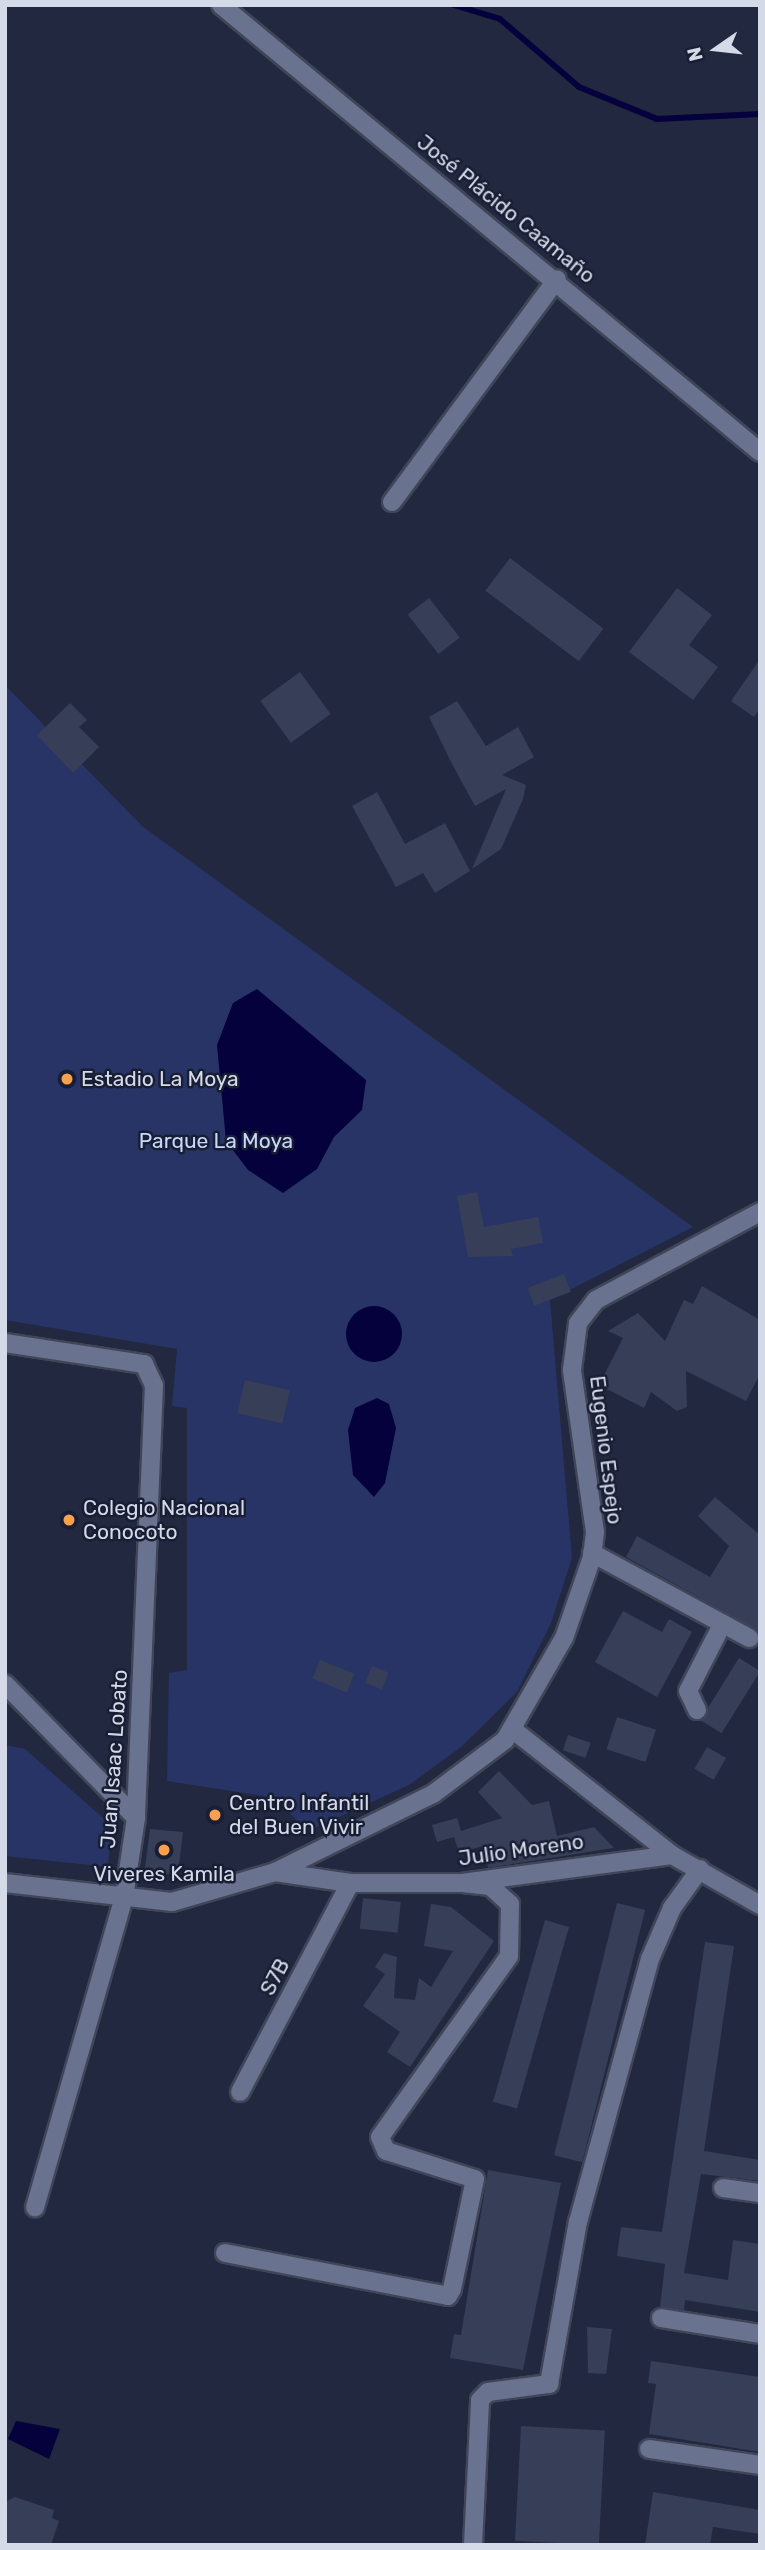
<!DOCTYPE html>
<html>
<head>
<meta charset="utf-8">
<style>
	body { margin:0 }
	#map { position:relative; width:765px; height:2550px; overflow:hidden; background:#21283f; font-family:Rubik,sans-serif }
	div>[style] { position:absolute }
	.green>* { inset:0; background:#293466 }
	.water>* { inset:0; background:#05013c }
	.round { border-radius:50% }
	.stream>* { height:6px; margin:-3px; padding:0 3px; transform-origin:3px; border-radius:3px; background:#05013c }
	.building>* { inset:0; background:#373e57; transform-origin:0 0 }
	.roads { filter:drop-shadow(2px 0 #404558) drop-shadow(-2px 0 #404558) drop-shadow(0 2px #404558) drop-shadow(0 -2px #404558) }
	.minor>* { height:18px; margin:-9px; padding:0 9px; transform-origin:9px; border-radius:9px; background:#69728e }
	.dots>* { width:19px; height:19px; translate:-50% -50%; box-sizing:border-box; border:4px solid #181e34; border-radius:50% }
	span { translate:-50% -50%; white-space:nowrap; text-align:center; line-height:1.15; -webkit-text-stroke:5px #181e34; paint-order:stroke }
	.street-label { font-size:21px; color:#d5dae9 }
	.poi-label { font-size:21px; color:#d5dae9 }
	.left { translate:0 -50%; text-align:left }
	.park-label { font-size:21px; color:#cad7fd }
	.frame { position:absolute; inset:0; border:7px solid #d5dae9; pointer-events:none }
	.north { position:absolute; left:681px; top:14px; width:70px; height:70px; -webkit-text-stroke:5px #181e34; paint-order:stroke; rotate:256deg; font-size:19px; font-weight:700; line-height:28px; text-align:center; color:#d5dae9 }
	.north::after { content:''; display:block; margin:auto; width:24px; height:32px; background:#d5dae9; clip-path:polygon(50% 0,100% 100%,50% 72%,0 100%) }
</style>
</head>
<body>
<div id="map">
	<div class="green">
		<div style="clip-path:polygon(5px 685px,142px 826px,693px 1227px,550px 1300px,572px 1558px,551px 1623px,517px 1692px,461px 1747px,409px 1785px,306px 1832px,277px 1798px,167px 1781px,169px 1673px,187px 1670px,187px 1408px,172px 1406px,177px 1349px,5px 1320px)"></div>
		<div style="clip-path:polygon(5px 1745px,25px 1749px,111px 1825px,108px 1867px,5px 1856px)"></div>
	</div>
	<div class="water">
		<div style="clip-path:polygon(257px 989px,366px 1080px,362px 1110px,334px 1137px,317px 1169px,283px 1193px,248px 1170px,226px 1141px,217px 1045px,233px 1003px)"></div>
		<div class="round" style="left:346px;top:1306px;width:56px;height:56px"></div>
		<div style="clip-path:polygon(377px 1398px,389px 1404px,396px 1428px,385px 1483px,374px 1497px,353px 1475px,348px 1430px,355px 1408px)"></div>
		<div style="clip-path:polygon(16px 2421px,60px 2429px,49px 2459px,8px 2439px)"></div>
	</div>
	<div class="stream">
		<div style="left:454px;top:5px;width:48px;rotate:16.9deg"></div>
		<div style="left:500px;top:19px;width:104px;rotate:40.7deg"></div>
		<div style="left:579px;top:87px;width:84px;rotate:22.3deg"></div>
		<div style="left:657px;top:119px;width:103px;rotate:-2.8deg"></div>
	</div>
	<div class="building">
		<div style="left:510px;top:558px;width:117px;height:41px;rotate:37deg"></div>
		<div style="clip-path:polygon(677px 588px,712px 615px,689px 645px,718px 667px,693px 700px,629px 652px)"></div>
		<div style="left:429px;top:598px;width:50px;height:27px;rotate:52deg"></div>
		<div style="clip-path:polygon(760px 659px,760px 708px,754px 717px,731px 701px)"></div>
		<div style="left:300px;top:672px;width:52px;height:49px;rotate:54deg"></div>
		<div style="clip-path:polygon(457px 701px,486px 746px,518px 727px,534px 757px,502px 775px,526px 785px,523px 799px,501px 849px,472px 869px,506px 789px,475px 806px,452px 764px,429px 717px)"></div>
		<div style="clip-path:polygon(70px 703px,87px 720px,79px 727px,99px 747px,73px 773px,37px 735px)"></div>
		<div style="clip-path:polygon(377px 792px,405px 844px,445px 823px,470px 871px,435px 893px,423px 873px,396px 887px,352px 806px)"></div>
		<div style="clip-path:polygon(477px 1192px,484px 1227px,538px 1217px,543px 1243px,511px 1249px,513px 1256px,468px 1257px,457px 1196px)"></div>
		<div style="left:564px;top:1274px;width:19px;height:39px;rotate:69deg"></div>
		<div style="clip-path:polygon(702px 1286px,760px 1320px,760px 1374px,746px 1401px,686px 1371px,687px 1407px,677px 1411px,651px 1392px,644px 1408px,599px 1385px,623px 1338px,608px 1331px,638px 1313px,665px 1341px,684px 1300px,693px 1304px)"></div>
		<div style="left:245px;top:1380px;width:46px;height:34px;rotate:13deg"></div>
		<div style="clip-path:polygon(715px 1497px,760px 1535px,760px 1631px,626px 1557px,637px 1536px,710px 1577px,729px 1546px,698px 1516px)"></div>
		<div style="clip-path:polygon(623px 1611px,662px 1632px,669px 1619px,692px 1632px,657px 1697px,595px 1662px)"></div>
		<div style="left:739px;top:1658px;width:25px;height:73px;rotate:32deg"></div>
		<div style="left:320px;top:1660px;width:37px;height:20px;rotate:22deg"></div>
		<div style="left:372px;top:1666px;width:18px;height:18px;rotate:22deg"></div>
		<div style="left:617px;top:1717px;width:41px;height:34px;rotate:18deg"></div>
		<div style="left:568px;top:1735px;width:24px;height:16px;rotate:19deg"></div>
		<div style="left:707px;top:1747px;width:22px;height:25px;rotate:30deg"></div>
		<div style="clip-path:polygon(499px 1771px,532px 1805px,549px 1801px,557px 1836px,594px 1827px,614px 1848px,488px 1868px,483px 1846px,459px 1853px,454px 1837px,437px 1842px,432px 1825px,457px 1818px,461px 1831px,502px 1818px,478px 1792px)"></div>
		<div style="clip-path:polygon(150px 1829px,183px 1832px,178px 1873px,152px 1875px,145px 1868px)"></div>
		<div style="left:363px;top:1898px;width:38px;height:31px;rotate:6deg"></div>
		<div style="left:617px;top:1903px;width:29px;height:260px;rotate:14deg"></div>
		<div style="clip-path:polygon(431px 1904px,451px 1907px,494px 1941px,410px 2067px,387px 2052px,400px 2032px,363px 2006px,385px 1974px,375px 1967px,384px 1953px,397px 1957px,394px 1998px,415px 2000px,419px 1978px,431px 1987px,453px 1951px,424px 1946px)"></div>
		<div style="left:545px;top:1920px;width:25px;height:189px;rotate:16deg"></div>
		<div style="clip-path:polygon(705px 1942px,734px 1946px,704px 2151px,760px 2160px,760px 2181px,701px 2174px,684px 2273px,728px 2280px,733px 2240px,760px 2244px,760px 2312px,685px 2300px,684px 2310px,660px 2307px,665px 2264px,617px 2256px,621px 2227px,662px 2232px)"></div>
		<div style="clip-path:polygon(488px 2170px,561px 2183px,523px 2370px,450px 2358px,454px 2334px,461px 2335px)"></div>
		<div style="clip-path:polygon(587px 2327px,612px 2329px,606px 2374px,588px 2373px)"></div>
		<div style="clip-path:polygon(651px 2361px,760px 2377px,760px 2452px,649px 2434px,656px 2384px,648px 2383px)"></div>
		<div style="left:521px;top:2426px;width:84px;height:115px;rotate:3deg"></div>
		<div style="clip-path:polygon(653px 2492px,760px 2510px,760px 2534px,713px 2527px,710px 2545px,645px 2545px)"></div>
		<div style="clip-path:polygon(15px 2497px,54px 2510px,52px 2518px,59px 2521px,51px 2545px,5px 2545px,5px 2502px)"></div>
	</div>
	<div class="roads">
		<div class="minor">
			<div style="left:221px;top:5px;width:700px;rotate:39.67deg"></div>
			<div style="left:392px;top:502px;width:277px;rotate:-53.5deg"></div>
			<div style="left:5px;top:1343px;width:141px;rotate:8.6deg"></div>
			<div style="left:144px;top:1364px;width:23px;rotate:65deg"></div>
			<div style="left:154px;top:1385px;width:433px;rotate:92.4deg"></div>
			<div style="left:136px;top:1818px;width:80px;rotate:98.6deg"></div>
			<div style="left:124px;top:1897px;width:323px;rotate:106deg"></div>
			<div style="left:592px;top:1553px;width:179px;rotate:28.4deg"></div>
			<div style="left:5px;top:1684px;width:187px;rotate:45.6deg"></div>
			<div style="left:697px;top:1710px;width:21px;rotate:-115deg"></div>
			<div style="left:688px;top:1691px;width:76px;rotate:-62.8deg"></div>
			<div style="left:512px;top:1729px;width:204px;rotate:38.2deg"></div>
			<div style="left:275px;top:1872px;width:76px;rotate:8.3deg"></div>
			<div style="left:350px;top:1883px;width:112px"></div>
			<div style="left:462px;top:1883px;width:212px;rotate:-7.6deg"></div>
			<div style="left:672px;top:1855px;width:101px;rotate:29.6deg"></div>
			<div style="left:5px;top:1883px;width:168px;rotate:6.5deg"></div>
			<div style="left:172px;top:1902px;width:107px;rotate:-16.2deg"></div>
			<div style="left:275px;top:1872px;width:176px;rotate:-26.3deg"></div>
			<div style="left:433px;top:1794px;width:90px;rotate:-36.9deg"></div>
			<div style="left:505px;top:1740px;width:118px;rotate:-60deg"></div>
			<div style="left:564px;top:1638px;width:86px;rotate:-70.9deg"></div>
			<div style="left:592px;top:1557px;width:25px;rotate:-83deg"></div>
			<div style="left:595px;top:1532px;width:164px;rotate:-98.1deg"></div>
			<div style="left:572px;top:1370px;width:47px;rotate:-82.7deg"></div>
			<div style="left:578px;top:1323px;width:29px;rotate:-52deg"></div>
			<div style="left:596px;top:1300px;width:186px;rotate:-28.2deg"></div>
			<div style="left:240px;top:2092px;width:236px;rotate:-62.2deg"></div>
			<div style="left:723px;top:2188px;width:37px;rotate:8deg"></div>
			<div style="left:225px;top:2253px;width:227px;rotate:10.9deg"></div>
			<div style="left:448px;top:2296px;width:8px;rotate:-60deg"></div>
			<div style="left:452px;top:2289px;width:112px;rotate:-78.2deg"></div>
			<div style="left:475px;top:2179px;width:93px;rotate:-162.5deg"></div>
			<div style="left:386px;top:2151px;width:15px;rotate:-113deg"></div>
			<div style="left:380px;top:2137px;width:222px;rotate:-54.5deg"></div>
			<div style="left:509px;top:1956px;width:52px;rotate:-88.9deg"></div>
			<div style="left:510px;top:1904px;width:27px;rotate:-138deg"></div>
			<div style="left:490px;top:1886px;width:28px;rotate:-174deg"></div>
			<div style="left:661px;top:2318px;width:100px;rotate:9.2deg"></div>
			<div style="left:649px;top:2449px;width:112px;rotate:8.2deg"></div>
			<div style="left:473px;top:2545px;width:145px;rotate:-87.2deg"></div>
			<div style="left:480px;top:2400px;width:11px;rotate:-45deg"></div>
			<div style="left:488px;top:2392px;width:62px;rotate:-7.5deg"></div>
			<div style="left:549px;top:2384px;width:165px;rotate:-79.9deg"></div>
			<div style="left:578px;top:2222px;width:273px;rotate:-74.7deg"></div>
			<div style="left:650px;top:1959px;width:56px;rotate:-66.7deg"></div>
			<div style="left:672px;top:1908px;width:48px;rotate:-54.3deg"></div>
		</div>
	</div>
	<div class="dots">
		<div style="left:67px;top:1079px;background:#f9a04c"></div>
		<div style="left:69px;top:1520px;background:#f9a04c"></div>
		<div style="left:215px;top:1815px;background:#f9a04c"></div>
		<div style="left:164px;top:1850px;background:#f9a04c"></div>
	</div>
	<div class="street-label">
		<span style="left:506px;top:209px;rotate:39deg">José Plácido Caamaño</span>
		<span style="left:606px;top:1450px;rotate:83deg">Eugenio Espejo</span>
		<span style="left:114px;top:1759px;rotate:-86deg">Juan Isaac Lobato</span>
		<span style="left:521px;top:1850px;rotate:-8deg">Julio Moreno</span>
		<span style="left:275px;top:1977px;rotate:-62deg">S7B</span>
	</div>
	<div class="poi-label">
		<span class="left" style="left:81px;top:1079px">Estadio La Moya</span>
		<span class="left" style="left:83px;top:1520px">Colegio Nacional<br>Conocoto</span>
		<span class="left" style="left:229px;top:1815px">Centro Infantil<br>del Buen Vivir</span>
		<span style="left:164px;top:1874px">Viveres Kamila</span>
	</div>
	<div class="park-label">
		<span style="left:216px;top:1141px">Parque La Moya</span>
	</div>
	<div class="frame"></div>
	<div class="north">N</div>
</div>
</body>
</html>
